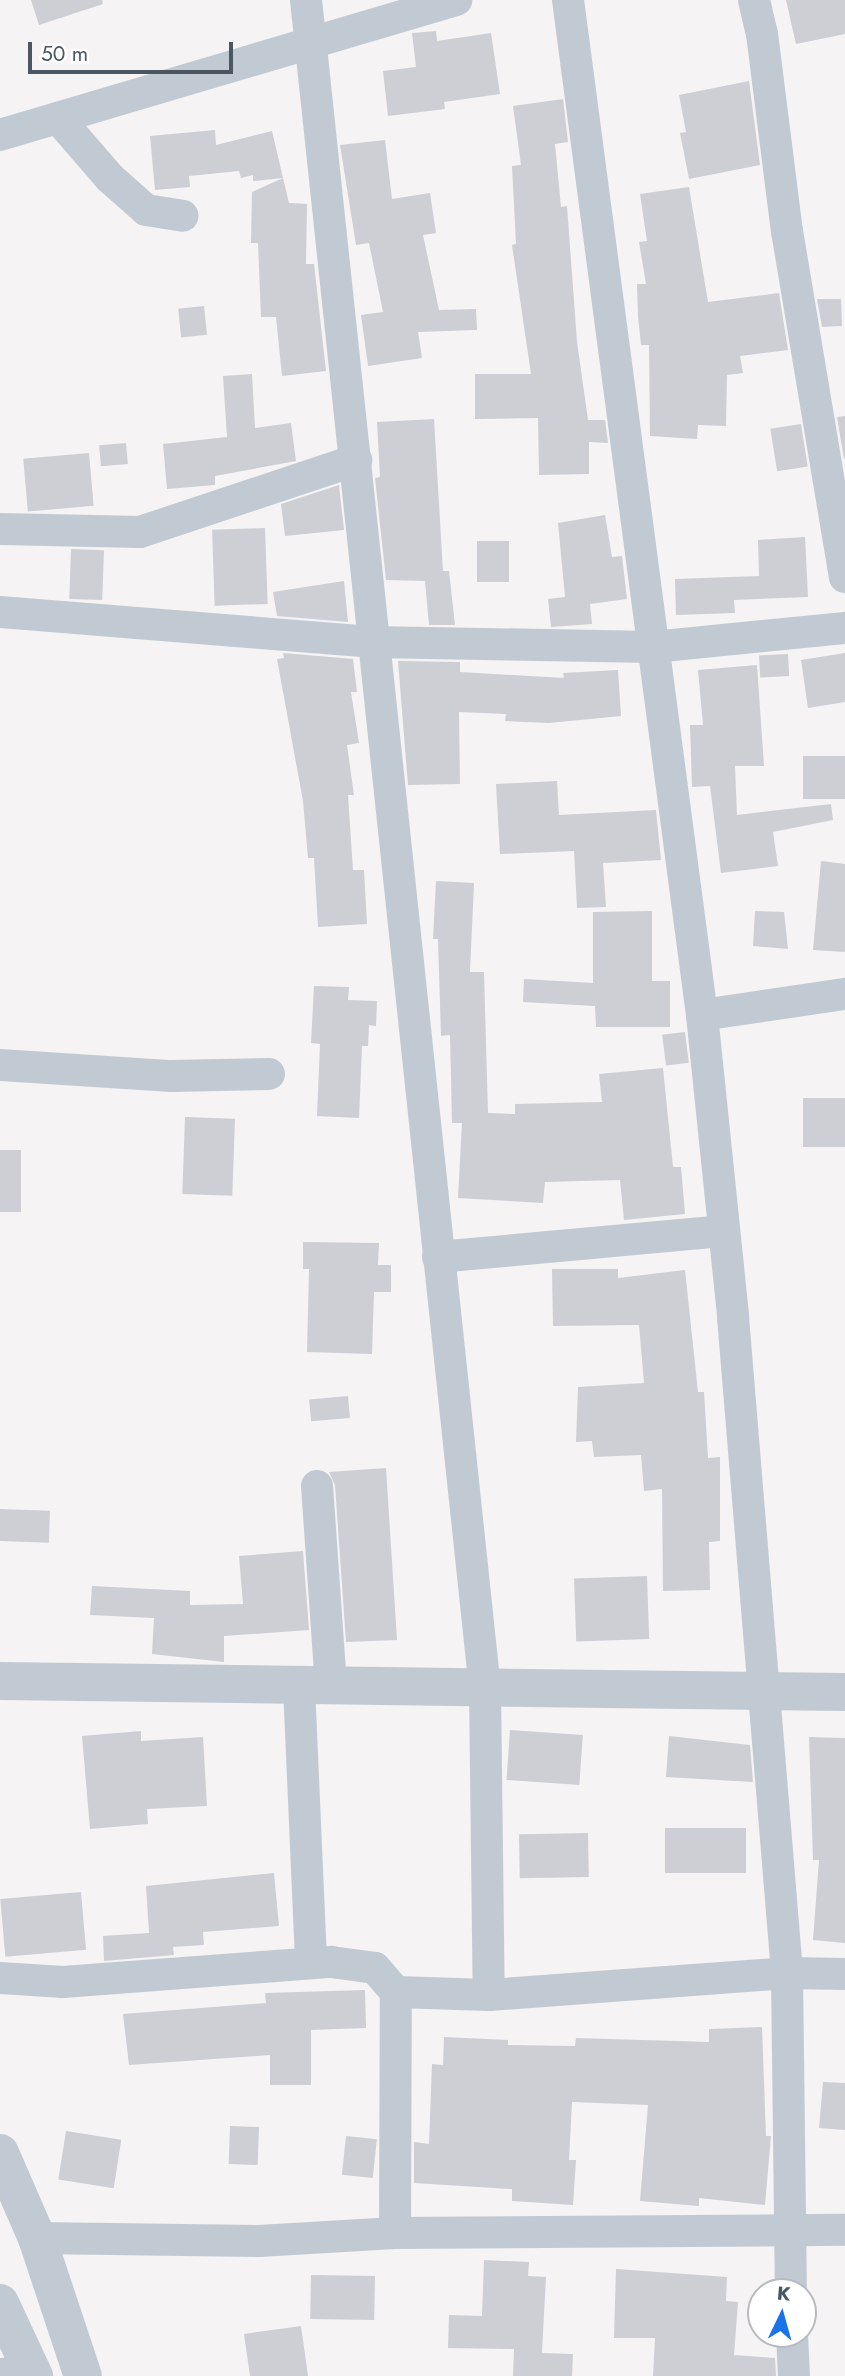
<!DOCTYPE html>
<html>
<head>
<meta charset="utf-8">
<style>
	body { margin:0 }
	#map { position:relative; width:845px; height:2376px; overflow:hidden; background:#f5f3f3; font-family:Jost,sans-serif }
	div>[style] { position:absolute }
	.building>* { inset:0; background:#cdcfd5; transform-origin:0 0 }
	.minor>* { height:32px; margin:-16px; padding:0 16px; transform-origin:16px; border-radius:16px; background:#c1cad2 }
	.tertiary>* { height:38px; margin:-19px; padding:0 19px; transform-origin:19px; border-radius:19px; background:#c1cad2 }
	span { translate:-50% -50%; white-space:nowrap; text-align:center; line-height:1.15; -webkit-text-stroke:5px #fff; paint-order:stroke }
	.north { position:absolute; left:747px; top:2278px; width:70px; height:70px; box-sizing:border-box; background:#fff; border:2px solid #b7bbc0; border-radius:50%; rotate:5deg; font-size:19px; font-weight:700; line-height:28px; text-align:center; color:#4a5661 }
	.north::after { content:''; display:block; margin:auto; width:24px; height:32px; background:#1a73e8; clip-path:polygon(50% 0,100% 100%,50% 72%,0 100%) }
	.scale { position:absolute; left:28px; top:42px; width:205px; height:32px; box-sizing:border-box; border:4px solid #4a5661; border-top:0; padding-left:9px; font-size:21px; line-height:24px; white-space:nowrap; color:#4a5661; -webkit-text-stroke:5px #fff; paint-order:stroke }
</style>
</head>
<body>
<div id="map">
	<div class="building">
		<div style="clip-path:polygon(31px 0,102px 0,103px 4px,39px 25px)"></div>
		<div style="clip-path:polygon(786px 0,845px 0,845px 34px,796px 44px)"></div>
		<div style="clip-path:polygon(436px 31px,437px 41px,491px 33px,500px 94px,444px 102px,445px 109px,388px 116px,383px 71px,416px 67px,412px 33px)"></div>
		<div style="clip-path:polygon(749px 81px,760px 165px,689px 179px,680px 133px,686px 132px,679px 95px)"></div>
		<div style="clip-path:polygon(563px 99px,568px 142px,555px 144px,561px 207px,567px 206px,577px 342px,588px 420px,605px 420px,608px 443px,589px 442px,589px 474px,539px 475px,538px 418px,475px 419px,475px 374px,531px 374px,512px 245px,516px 244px,512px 166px,521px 165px,513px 106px)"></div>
		<div style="clip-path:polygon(215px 130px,216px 145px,272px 131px,283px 178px,253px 181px,253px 175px,241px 178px,239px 171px,189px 176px,190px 187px,155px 190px,150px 136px)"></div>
		<div style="clip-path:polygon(385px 140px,392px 199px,430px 193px,436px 233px,423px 235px,439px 310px,476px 309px,477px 330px,418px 332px,422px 358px,368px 366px,361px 315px,383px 312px,369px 243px,356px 245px,340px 145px)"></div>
		<div style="clip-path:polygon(283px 178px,289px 203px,307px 204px,306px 264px,314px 264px,326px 371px,282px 376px,276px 317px,261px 317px,258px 243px,251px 243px,252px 192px)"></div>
		<div style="clip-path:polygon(689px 187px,708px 302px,779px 293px,788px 350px,740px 356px,743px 373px,727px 375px,726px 426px,698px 425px,697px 439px,650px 436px,649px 345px,641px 345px,638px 316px,637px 284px,646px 284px,639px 242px,647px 241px,640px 194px)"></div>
		<div style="clip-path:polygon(817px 299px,841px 299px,842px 326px,822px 327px)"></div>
		<div style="left:204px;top:306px;width:29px;height:26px;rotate:84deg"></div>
		<div style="clip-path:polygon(252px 374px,255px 428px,291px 423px,296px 461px,215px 476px,215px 485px,167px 489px,163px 444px,227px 437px,223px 376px)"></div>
		<div style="clip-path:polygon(845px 416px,845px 458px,844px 459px,837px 417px)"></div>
		<div style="clip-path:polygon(434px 419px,443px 571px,449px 571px,455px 625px,429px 625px,425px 581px,386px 580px,375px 478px,380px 477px,377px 422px)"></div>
		<div style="left:801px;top:424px;width:43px;height:31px;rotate:81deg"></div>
		<div style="left:126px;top:443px;width:21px;height:27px;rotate:85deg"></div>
		<div style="left:89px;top:453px;width:53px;height:66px;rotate:85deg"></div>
		<div style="clip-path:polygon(339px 485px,344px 530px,285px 536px,281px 504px)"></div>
		<div style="clip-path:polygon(605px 515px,612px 557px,622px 556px,627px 599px,590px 604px,592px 624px,551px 627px,548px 599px,565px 597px,558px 523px)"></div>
		<div style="left:265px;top:528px;width:76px;height:53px;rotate:88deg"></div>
		<div style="clip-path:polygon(805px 537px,808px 597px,734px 600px,735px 613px,676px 615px,675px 579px,759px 576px,758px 540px)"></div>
		<div style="left:477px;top:541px;width:32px;height:41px"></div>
		<div style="left:71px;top:549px;width:33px;height:50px;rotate:2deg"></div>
		<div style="clip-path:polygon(344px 581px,348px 622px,277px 616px,273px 592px)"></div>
		<div style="clip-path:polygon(283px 653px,353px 659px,357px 692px,351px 692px,359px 743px,347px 745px,354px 795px,348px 795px,353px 870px,364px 870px,367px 924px,318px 927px,314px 858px,308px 858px,303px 801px,277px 659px,284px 658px)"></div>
		<div style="clip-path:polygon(845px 653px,845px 702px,808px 708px,801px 660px)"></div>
		<div style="left:788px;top:654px;width:22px;height:29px;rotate:87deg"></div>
		<div style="clip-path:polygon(398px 661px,460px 662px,460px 672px,564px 678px,563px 673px,618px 670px,621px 716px,549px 723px,505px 721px,506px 714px,459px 712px,460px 784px,408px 785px)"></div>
		<div style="clip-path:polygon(757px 665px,764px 766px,735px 766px,737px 815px,831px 804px,833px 820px,773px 832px,778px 866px,721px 873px,710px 786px,692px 787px,690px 725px,703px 725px,698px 670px)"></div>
		<div style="left:845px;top:756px;width:43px;height:42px;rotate:90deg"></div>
		<div style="clip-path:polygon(557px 781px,559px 815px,656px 810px,661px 860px,603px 863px,606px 907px,577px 908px,574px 851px,500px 854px,496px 784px)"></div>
		<div style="clip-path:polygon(821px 861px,845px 864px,845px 952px,813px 950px)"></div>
		<div style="clip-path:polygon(436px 881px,474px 883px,470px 972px,484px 972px,488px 1113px,515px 1114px,515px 1104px,602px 1102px,599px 1074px,663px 1068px,673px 1167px,681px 1167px,685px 1214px,624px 1220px,620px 1180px,545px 1182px,543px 1203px,458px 1198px,462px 1123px,452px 1123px,450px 1035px,441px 1036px,438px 939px,433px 939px)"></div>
		<div style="clip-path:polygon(652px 911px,652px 981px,670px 981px,670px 1027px,596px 1027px,595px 1006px,523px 1002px,524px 979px,593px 983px,593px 912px)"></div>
		<div style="clip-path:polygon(755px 911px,784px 912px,788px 949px,753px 946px)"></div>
		<div style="clip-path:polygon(314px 986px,349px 987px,348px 1000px,377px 1001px,376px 1026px,369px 1025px,368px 1046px,362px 1046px,359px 1118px,317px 1116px,320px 1044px,311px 1043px)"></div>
		<div style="left:685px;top:1032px;width:31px;height:23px;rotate:83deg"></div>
		<div style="left:845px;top:1098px;width:49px;height:42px;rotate:90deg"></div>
		<div style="left:185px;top:1117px;width:50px;height:77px;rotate:2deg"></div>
		<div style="left:0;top:1150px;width:21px;height:62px"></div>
		<div style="clip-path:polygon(303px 1242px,379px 1243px,378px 1265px,391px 1265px,391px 1292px,374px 1292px,372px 1354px,307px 1352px,309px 1269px,303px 1269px)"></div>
		<div style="clip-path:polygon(552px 1269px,618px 1269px,618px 1278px,685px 1270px,698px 1392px,704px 1392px,708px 1458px,720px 1457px,720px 1541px,709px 1542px,710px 1590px,663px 1591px,662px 1489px,644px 1491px,641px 1455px,594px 1457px,592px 1441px,576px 1442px,578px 1387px,644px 1383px,639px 1325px,553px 1326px)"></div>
		<div style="left:348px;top:1396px;width:22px;height:39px;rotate:85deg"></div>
		<div style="clip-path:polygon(386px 1468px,397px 1640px,346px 1642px,335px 1485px,329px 1472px)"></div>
		<div style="left:0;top:1509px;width:50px;height:32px;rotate:2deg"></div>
		<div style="clip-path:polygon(303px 1551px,309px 1630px,224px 1636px,224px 1662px,152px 1654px,154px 1618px,90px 1615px,92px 1586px,190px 1591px,190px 1605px,243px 1604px,239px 1556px)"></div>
		<div style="left:647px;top:1576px;width:63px;height:73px;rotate:88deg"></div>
		<div style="left:510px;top:1730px;width:73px;height:50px;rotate:4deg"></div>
		<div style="clip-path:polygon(141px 1731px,141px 1741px,203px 1737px,207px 1806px,147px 1809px,148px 1824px,90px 1829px,82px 1736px)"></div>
		<div style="clip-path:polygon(669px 1736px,750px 1745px,753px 1782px,666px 1777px)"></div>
		<div style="clip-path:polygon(809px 1737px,845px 1738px,845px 1943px,813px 1940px,819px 1860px,813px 1860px)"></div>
		<div style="left:746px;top:1828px;width:45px;height:81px;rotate:90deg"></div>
		<div style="left:588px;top:1833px;width:44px;height:69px;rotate:89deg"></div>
		<div style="clip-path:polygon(274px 1873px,279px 1926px,203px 1932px,204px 1945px,173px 1947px,174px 1955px,104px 1961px,103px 1936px,149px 1933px,146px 1886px)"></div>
		<div style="left:81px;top:1892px;width:58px;height:81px;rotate:85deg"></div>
		<div style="clip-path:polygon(365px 1990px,366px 2028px,311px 2030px,311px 2085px,270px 2085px,270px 2055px,129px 2065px,123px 2014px,266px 2003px,265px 1993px)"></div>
		<div style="clip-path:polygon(762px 2027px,766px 2136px,771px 2136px,765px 2205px,699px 2198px,699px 2206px,640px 2201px,648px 2105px,572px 2102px,569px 2160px,576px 2160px,573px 2205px,512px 2201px,512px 2189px,414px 2183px,414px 2142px,429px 2144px,432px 2064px,443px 2065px,444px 2037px,508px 2040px,508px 2045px,575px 2046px,576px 2038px,709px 2042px,709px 2029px)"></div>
		<div style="clip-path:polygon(823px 2082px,845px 2083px,845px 2130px,819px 2128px)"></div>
		<div style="left:230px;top:2126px;width:29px;height:38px;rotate:2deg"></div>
		<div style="left:66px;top:2131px;width:56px;height:49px;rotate:9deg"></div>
		<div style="left:346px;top:2136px;width:31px;height:39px;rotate:6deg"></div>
		<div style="clip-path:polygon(484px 2260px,529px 2262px,528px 2276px,546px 2277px,542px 2353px,573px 2354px,572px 2376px,513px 2376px,514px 2349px,448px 2348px,449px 2315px,482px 2316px)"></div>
		<div style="clip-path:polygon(616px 2269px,727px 2277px,726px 2301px,738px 2302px,734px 2355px,775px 2358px,776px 2376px,653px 2376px,655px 2338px,614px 2338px)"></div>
		<div style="left:311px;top:2275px;width:64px;height:44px;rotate:1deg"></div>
		<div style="clip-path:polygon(301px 2326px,308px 2376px,250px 2376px,244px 2334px)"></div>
	</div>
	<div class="minor">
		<div style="left:306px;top:0;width:1698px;rotate:83.95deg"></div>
		<div style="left:485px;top:1689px;width:306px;rotate:89.3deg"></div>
		<div style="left:568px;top:0;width:1024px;rotate:82.48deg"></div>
		<div style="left:702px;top:1015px;width:304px;rotate:84.1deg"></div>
		<div style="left:733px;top:1317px;width:658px;rotate:85.29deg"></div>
		<div style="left:787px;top:1973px;width:319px;rotate:89.3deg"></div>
		<div style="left:754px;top:0;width:35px;rotate:77deg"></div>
		<div style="left:762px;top:34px;width:199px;rotate:82.8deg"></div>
		<div style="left:787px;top:231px;width:351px;rotate:80.5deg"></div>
		<div style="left:58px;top:118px;width:79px;rotate:49.1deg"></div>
		<div style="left:110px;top:178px;width:48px;rotate:41.6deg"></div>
		<div style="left:146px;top:210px;width:37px;rotate:9deg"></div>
		<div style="left:0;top:135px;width:476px;rotate:-16.5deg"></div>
		<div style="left:0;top:529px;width:140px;rotate:1.2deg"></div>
		<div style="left:140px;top:532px;width:228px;rotate:-18.4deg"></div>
		<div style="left:0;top:612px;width:373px;rotate:4.6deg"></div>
		<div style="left:372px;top:642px;width:281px;rotate:1deg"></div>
		<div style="left:653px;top:647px;width:193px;rotate:-5.7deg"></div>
		<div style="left:702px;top:1015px;width:145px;rotate:-8.4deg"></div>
		<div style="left:0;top:1065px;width:172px;rotate:3.7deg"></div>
		<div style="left:172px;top:1076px;width:97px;rotate:-1.2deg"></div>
		<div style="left:438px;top:1257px;width:285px;rotate:-5.2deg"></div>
		<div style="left:317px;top:1486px;width:200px;rotate:86deg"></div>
		<div style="left:299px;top:1686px;width:277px;rotate:87.5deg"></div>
		<div style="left:0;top:1978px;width:63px;rotate:3.6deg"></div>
		<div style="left:63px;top:1982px;width:269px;rotate:-4.3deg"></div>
		<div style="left:331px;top:1962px;width:44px;rotate:7.8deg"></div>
		<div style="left:375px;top:1968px;width:32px;rotate:49deg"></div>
		<div style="left:396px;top:1992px;width:93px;rotate:1.8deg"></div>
		<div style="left:489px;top:1995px;width:299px;rotate:-4.2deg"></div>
		<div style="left:787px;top:1973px;width:58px;rotate:1deg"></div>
		<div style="left:395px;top:2233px;width:241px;rotate:-89.8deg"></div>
		<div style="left:37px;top:2238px;width:222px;rotate:0.8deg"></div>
		<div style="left:259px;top:2241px;width:136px;rotate:-3.4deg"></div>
		<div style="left:395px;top:2233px;width:450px;rotate:-0.4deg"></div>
		<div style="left:792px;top:2334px;width:42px;rotate:87.3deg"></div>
		<div style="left:0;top:2374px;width:32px;rotate:-5deg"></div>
	</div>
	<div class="tertiary">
		<div style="left:0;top:1681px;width:845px;rotate:0.75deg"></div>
		<div style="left:0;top:2153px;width:93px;rotate:66.5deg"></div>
		<div style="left:37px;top:2238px;width:145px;rotate:71.6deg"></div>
		<div style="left:0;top:2303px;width:81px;rotate:65deg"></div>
	</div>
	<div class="north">K</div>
	<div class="scale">50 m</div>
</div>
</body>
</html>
